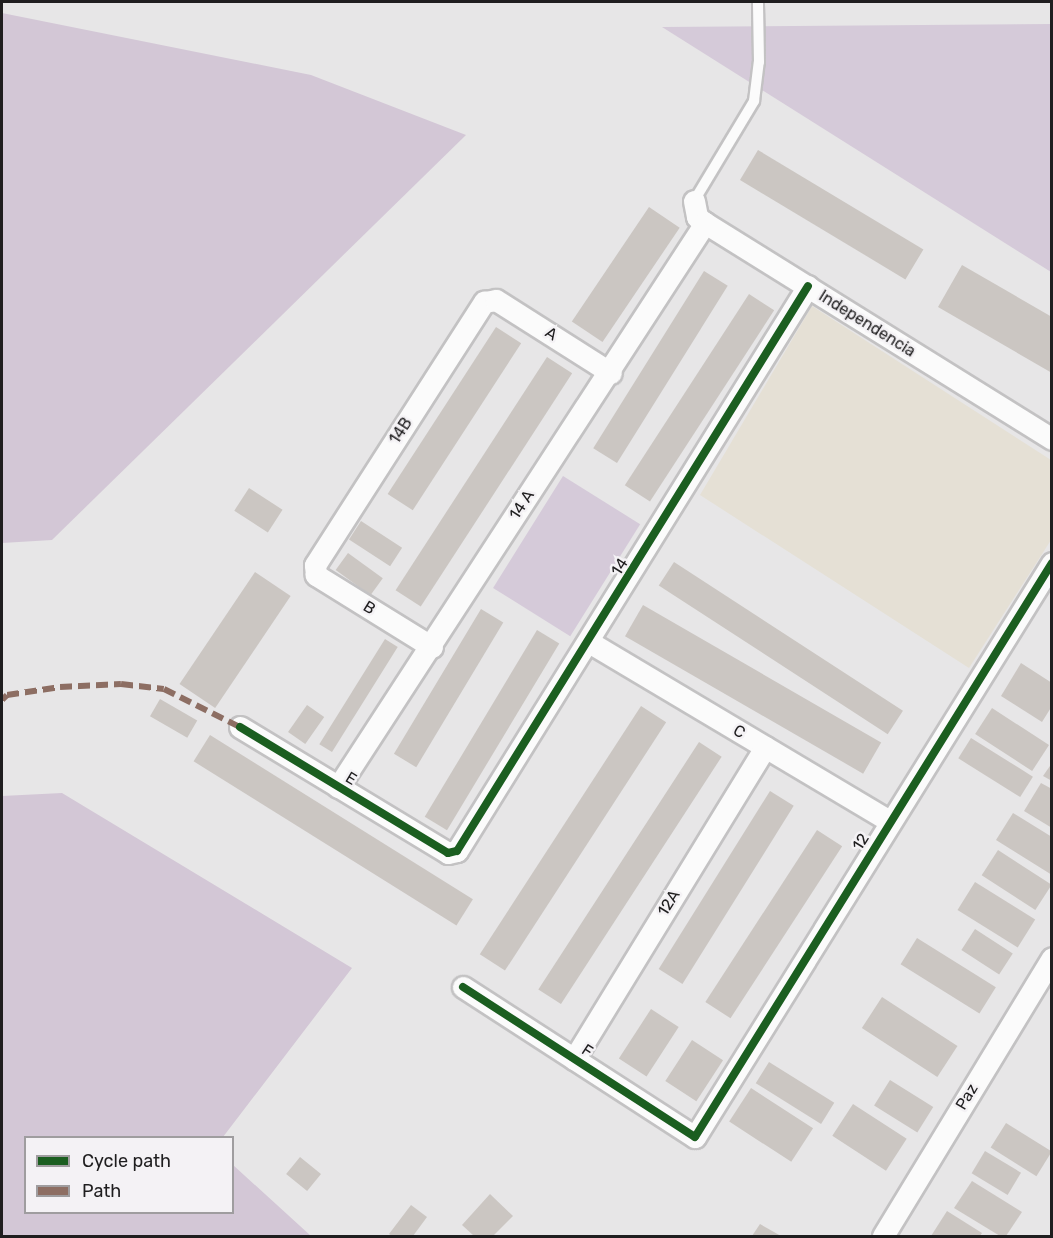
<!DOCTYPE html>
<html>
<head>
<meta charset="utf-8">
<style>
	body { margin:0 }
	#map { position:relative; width:1053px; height:1238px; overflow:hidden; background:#e7e6e7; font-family:Rubik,sans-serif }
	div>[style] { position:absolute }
	.industrial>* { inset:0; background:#e5e0d5 }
	.green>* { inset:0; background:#d5cad9; transform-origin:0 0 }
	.forest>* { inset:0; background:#d3c7d6 }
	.building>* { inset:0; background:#cbc6c2; transform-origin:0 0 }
	.roads { filter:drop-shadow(2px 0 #c3c2c3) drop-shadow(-2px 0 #c3c2c3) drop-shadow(0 2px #c3c2c3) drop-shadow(0 -2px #c3c2c3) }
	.lane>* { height:10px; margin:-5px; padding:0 5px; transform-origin:5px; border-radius:5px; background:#fbfbfb }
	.street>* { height:21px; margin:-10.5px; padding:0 10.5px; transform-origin:10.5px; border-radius:10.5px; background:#fbfbfb }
	.quiet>* { height:6px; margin-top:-3px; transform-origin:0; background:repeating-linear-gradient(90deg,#8d6e63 0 12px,transparent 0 18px) }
	.cycleway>* { height:8px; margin:-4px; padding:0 4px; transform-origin:4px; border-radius:4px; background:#1b5e20 }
	span { translate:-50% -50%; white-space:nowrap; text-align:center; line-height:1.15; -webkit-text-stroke:5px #f4f2f5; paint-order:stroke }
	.street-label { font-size:16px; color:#1f1e1f }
	.frame { position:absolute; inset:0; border:3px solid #1f1e1f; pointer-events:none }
	.legend { position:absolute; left:24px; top:1136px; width:210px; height:78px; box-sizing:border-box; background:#f4f2f5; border:2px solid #9f9d9f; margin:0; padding:8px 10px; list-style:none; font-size:18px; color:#1f1e1f }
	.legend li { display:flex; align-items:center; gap:12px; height:30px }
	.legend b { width:30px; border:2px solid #9f9d9f }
</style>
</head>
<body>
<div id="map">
	<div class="industrial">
		<div style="clip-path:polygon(812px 306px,1051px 460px,1051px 540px,969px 668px,700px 495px)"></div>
	</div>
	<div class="green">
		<div style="clip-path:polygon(1051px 24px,1051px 272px,662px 27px)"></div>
		<div style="left:563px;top:476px;width:91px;height:132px;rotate:32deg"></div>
	</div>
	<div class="forest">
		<div style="clip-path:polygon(2px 13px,311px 75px,466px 135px,52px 540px,2px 543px)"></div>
		<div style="clip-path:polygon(62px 793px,352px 968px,223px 1137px,26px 1138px,26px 1212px,232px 1212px,233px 1165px,311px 1236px,2px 1236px,2px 796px)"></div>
	</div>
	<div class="building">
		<div style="left:758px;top:150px;width:193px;height:35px;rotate:31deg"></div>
		<div style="left:649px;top:207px;width:37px;height:138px;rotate:34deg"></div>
		<div style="clip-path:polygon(962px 265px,1052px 317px,1052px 373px,938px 307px)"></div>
		<div style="left:704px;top:271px;width:28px;height:209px;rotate:32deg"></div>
		<div style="left:749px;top:294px;width:30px;height:228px;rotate:33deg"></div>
		<div style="left:496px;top:327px;width:30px;height:199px;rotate:33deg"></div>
		<div style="left:547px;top:357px;width:30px;height:278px;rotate:33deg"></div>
		<div style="left:249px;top:488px;width:40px;height:27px;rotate:33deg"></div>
		<div style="left:361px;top:521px;width:49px;height:22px;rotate:33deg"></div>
		<div style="left:348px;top:553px;width:43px;height:21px;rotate:36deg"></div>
		<div style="left:674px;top:562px;width:273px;height:28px;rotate:33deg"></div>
		<div style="left:255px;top:572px;width:43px;height:135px;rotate:34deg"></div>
		<div style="left:643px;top:605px;width:275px;height:36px;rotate:30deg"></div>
		<div style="left:481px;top:609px;width:26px;height:169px;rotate:31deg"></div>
		<div style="left:537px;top:630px;width:26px;height:218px;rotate:31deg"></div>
		<div style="left:385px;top:639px;width:15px;height:124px;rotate:32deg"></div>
		<div style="clip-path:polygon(1021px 663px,1052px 683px,1052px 706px,1042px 722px,1001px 696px)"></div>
		<div style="left:160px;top:699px;width:43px;height:20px;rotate:30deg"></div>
		<div style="left:307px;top:705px;width:21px;height:33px;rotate:35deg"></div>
		<div style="left:641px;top:706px;width:30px;height:296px;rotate:33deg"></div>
		<div style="left:992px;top:708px;width:68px;height:31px;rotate:33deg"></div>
		<div style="left:210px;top:735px;width:310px;height:31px;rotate:32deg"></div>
		<div style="left:971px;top:738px;width:73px;height:24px;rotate:32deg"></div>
		<div style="left:699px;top:742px;width:27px;height:295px;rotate:33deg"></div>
		<div style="clip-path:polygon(1052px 763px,1052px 781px,1043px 776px)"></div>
		<div style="clip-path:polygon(1041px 783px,1052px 789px,1052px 828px,1024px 811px)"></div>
		<div style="left:770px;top:791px;width:28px;height:210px;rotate:32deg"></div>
		<div style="clip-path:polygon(1013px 813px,1052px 837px,1052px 875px,996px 840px)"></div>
		<div style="left:817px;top:830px;width:30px;height:205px;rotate:33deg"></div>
		<div style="left:998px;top:850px;width:64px;height:30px;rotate:33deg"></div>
		<div style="left:975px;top:882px;width:71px;height:33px;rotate:32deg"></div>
		<div style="left:975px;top:929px;width:45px;height:25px;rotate:33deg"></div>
		<div style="left:917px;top:938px;width:93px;height:31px;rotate:32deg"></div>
		<div style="left:882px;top:997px;width:90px;height:37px;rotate:33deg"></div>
		<div style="left:651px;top:1009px;width:33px;height:59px;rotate:33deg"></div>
		<div style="left:692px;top:1040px;width:37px;height:49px;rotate:33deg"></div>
		<div style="left:769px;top:1062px;width:77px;height:25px;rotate:32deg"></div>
		<div style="left:890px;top:1080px;width:51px;height:30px;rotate:32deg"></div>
		<div style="left:751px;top:1088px;width:74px;height:40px;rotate:33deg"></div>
		<div style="left:853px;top:1104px;width:64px;height:38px;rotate:33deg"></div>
		<div style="left:1006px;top:1123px;width:54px;height:29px;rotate:32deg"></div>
		<div style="left:985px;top:1151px;width:42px;height:26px;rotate:31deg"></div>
		<div style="left:300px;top:1157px;width:27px;height:22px;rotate:39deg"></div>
		<div style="clip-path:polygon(972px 1181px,1022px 1212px,1006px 1236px,1000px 1236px,954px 1208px)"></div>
		<div style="clip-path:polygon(490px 1194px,513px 1216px,493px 1236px,474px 1236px,462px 1225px)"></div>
		<div style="clip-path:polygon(411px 1205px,427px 1217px,413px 1236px,392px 1236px,389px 1234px)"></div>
		<div style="clip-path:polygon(947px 1211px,982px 1233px,980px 1236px,931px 1236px)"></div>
		<div style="clip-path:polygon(760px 1224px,781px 1236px,752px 1236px)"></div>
	</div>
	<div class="roads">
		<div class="lane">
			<div style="left:694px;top:201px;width:117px;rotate:-59deg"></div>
			<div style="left:754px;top:101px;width:39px;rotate:-83deg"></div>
			<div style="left:759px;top:62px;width:60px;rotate:-91deg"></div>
		</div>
		<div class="street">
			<div style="left:694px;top:201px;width:16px;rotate:79deg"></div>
			<div style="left:697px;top:217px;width:10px;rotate:37deg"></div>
			<div style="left:705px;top:223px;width:409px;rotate:31.9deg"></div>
			<div style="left:589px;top:642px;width:349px;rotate:30.8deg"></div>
			<div style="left:432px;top:647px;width:137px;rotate:-148.2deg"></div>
			<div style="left:316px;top:575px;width:10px;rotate:-96deg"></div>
			<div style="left:315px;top:565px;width:313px;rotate:-57.3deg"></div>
			<div style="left:484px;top:302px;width:12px;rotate:-9deg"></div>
			<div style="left:496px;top:300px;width:136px;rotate:32.4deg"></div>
			<div style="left:240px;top:727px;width:243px;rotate:31.2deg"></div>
			<div style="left:448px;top:853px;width:9px;rotate:-13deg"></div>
			<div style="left:457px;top:851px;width:665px;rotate:-58.15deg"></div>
			<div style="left:338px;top:787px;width:673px;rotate:-56.95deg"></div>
			<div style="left:463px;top:987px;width:276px;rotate:32.9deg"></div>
			<div style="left:695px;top:1137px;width:676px;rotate:-58.12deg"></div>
			<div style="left:574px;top:1059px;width:366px;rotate:-58.5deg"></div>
			<div style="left:883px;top:1236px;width:325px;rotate:-58.7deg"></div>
		</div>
	</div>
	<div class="quiet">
		<div style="left:2px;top:700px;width:7px;rotate:-45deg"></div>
		<div style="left:7px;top:695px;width:54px;rotate:-8.6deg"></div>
		<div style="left:60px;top:687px;width:61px;rotate:-2.8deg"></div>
		<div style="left:121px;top:684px;width:43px;rotate:6.6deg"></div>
		<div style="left:164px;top:689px;width:85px;rotate:26.6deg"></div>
	</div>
	<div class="cycleway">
		<div style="left:240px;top:727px;width:243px;rotate:31.2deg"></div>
		<div style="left:448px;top:853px;width:9px;rotate:-13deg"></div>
		<div style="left:457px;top:851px;width:665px;rotate:-58.15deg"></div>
		<div style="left:463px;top:987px;width:276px;rotate:32.9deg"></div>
		<div style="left:695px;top:1137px;width:676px;rotate:-58.12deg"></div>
	</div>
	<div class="street-label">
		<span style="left:867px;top:324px;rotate:32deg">Independencia</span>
		<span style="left:551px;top:334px;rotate:32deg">A</span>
		<span style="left:401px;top:431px;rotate:-57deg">14B</span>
		<span style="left:522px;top:505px;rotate:-57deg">14 A</span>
		<span style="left:620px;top:567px;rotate:-58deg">14</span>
		<span style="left:369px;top:608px;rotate:32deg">B</span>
		<span style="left:739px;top:732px;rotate:31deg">C</span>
		<span style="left:351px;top:779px;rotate:31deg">E</span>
		<span style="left:861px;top:842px;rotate:-58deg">12</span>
		<span style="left:669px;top:903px;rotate:-58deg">12A</span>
		<span style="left:587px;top:1051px;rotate:33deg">F</span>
		<span style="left:967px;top:1097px;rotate:-59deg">Paz</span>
	</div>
	<div class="frame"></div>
	<ul class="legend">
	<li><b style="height:8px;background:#1b5e20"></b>Cycle path</li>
	<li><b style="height:8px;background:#8d6e63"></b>Path</li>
	</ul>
</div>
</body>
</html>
